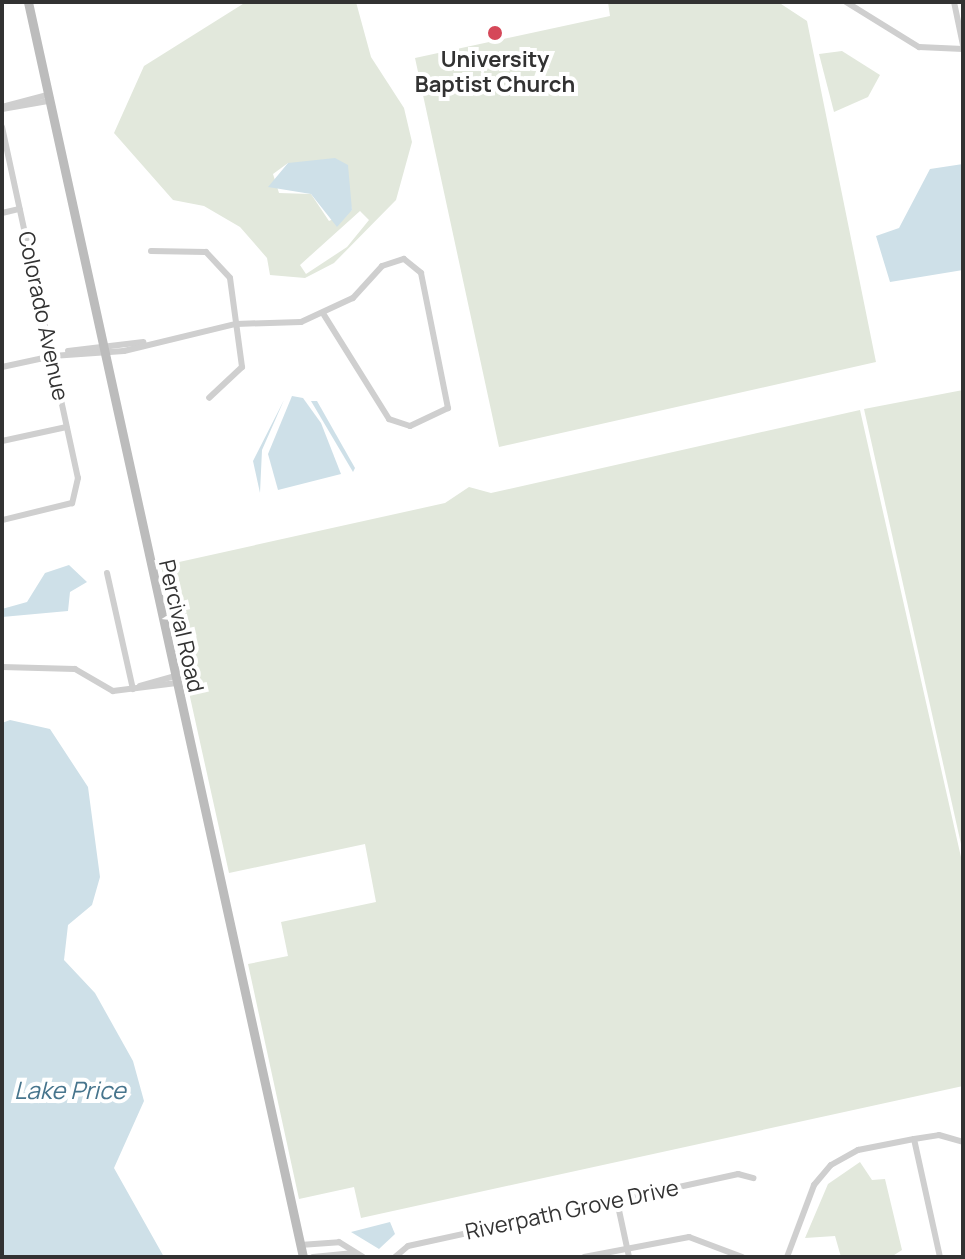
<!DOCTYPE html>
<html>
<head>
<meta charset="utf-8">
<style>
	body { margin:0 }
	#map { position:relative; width:965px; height:1259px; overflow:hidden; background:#fff; font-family:Manrope,sans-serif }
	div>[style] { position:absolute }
	.green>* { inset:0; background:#e2e8dc }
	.water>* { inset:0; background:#cee0e8 }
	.street>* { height:6px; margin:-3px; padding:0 3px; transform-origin:3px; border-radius:3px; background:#cfcfcf }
	.secondary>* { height:9px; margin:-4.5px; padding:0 4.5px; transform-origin:4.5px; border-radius:4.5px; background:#bcbcbc }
	.dots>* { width:22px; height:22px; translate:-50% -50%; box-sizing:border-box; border:4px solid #fff; border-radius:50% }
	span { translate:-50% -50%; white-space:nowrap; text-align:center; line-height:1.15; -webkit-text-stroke:8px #fff; paint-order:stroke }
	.poi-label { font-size:22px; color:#323232; font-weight:700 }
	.street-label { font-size:22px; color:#323232 }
	.water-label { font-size:24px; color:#47758d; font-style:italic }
	.frame { position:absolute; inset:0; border:4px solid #323232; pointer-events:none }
</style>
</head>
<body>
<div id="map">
	<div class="green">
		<div style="clip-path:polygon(evenodd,246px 2px,356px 2px,371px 57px,404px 108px,412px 142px,396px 200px,334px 263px,305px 278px,270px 275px,267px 258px,240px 227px,204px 206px,173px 200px,114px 133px,144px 66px,246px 2px,288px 163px,350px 202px,352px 210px,329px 221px,311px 194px,279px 193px,273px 174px,288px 163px,246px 2px,360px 211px,369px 220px,347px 247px,306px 274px,300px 265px,360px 211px)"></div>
		<div style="clip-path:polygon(608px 2px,778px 2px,807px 21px,876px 362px,499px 447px,415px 58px,610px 16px)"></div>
		<div style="clip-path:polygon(842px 51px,880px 75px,868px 97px,834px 112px,819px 54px)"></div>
		<div style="clip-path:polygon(963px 390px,963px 853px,864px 409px)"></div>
		<div style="clip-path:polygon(860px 410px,963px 866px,963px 1086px,361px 1218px,354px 1187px,299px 1199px,248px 964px,288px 956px,281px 922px,376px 902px,365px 844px,229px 873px,161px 566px,445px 503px,469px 487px,491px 493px)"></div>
		<div style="clip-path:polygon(860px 1162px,872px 1180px,885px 1179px,902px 1250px,891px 1257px,841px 1257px,835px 1236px,805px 1238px,828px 1184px)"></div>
	</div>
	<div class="water">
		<div style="clip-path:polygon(335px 158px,348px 165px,352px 210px,337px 227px,311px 194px,268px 187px,288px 163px)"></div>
		<div style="clip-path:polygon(963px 164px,963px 270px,890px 282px,876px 236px,899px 228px,930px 169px)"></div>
		<div style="clip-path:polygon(292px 396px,303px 398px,321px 423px,341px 474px,278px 490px,268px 454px)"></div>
		<div style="clip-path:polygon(284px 400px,262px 450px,260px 493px,253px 461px)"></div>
		<div style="clip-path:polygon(317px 401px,355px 468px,353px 472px,311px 401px)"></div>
		<div style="clip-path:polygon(69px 565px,87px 582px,70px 592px,68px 611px,2px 617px,2px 609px,27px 602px,45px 573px)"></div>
		<div style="clip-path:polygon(10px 720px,50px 729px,88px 787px,100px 877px,92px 905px,68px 925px,64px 960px,95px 993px,133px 1061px,144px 1101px,114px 1168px,164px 1257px,2px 1257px,2px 723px)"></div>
		<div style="clip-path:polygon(390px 1222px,395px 1234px,379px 1249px,351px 1232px)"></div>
	</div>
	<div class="street">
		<div style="left:846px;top:2px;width:86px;rotate:31.7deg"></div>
		<div style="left:919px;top:47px;width:44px;rotate:2.6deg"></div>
		<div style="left:954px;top:2px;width:44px;rotate:78.2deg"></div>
		<div style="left:2px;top:107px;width:47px;rotate:-14.9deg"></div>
		<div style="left:2px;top:109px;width:48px;rotate:-9.7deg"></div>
		<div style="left:2px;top:127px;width:359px;rotate:77.8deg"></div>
		<div style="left:78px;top:478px;width:26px;rotate:103deg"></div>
		<div style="left:72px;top:503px;width:72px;rotate:166.3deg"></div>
		<div style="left:2px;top:213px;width:18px;rotate:-13deg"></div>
		<div style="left:151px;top:251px;width:55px;rotate:1deg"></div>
		<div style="left:206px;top:252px;width:35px;rotate:47deg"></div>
		<div style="left:230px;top:278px;width:90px;rotate:82.3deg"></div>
		<div style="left:242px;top:367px;width:45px;rotate:136.8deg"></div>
		<div style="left:68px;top:351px;width:76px;rotate:-6.8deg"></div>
		<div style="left:52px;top:356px;width:72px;rotate:-4deg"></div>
		<div style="left:124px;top:351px;width:115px;rotate:-13.6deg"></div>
		<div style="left:236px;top:324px;width:65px;rotate:-1.8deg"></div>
		<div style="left:301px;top:322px;width:57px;rotate:-24.8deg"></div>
		<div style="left:353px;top:298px;width:43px;rotate:-47.8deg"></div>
		<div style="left:382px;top:266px;width:23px;rotate:-18deg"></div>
		<div style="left:404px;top:259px;width:22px;rotate:39deg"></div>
		<div style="left:421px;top:273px;width:138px;rotate:78.7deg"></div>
		<div style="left:448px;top:408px;width:42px;rotate:154.7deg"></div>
		<div style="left:410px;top:426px;width:22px;rotate:-162deg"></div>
		<div style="left:389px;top:419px;width:123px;rotate:-122deg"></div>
		<div style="left:2px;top:367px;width:52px;rotate:-12.2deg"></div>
		<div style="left:2px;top:441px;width:66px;rotate:-12.2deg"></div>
		<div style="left:107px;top:573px;width:119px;rotate:77.4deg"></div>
		<div style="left:2px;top:667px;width:73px;rotate:1.6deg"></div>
		<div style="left:75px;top:669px;width:44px;rotate:30.1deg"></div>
		<div style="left:113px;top:691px;width:64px;rotate:-7.2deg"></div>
		<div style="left:140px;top:686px;width:35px;rotate:-16deg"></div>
		<div style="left:914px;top:1139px;width:121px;rotate:77.6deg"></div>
		<div style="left:617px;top:1201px;width:57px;rotate:77.9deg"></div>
		<div style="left:300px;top:1245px;width:39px;rotate:-4deg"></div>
		<div style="left:339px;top:1242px;width:28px;rotate:32deg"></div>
		<div style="left:313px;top:1257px;width:41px;rotate:-5.6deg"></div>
		<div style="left:395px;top:1257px;width:17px;rotate:-40deg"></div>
		<div style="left:408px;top:1246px;width:338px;rotate:-12.3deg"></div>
		<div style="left:738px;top:1174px;width:16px;rotate:15deg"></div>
		<div style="left:584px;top:1257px;width:107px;rotate:-10.8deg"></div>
		<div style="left:689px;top:1237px;width:57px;rotate:20.7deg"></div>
		<div style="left:787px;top:1257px;width:77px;rotate:-69.4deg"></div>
		<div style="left:814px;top:1185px;width:26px;rotate:-50deg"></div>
		<div style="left:831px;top:1165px;width:31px;rotate:-29deg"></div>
		<div style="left:858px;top:1150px;width:57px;rotate:-11.1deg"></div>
		<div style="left:914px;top:1139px;width:25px;rotate:-9deg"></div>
		<div style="left:939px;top:1135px;width:25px;rotate:16deg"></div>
	</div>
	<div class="secondary">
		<div style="left:28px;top:2px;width:1285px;rotate:77.64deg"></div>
	</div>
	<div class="dots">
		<div style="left:495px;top:33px;background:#d54859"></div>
	</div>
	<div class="poi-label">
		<span style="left:495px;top:72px">University<br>Baptist Church</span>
	</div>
	<div class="street-label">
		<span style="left:43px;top:316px;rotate:78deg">Colorado Avenue</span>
		<span style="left:181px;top:626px;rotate:77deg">Percival Road</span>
		<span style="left:572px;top:1210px;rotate:-12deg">Riverpath Grove Drive</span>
	</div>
	<div class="water-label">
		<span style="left:70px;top:1090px">Lake Price</span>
	</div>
	<div class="frame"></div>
</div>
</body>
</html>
